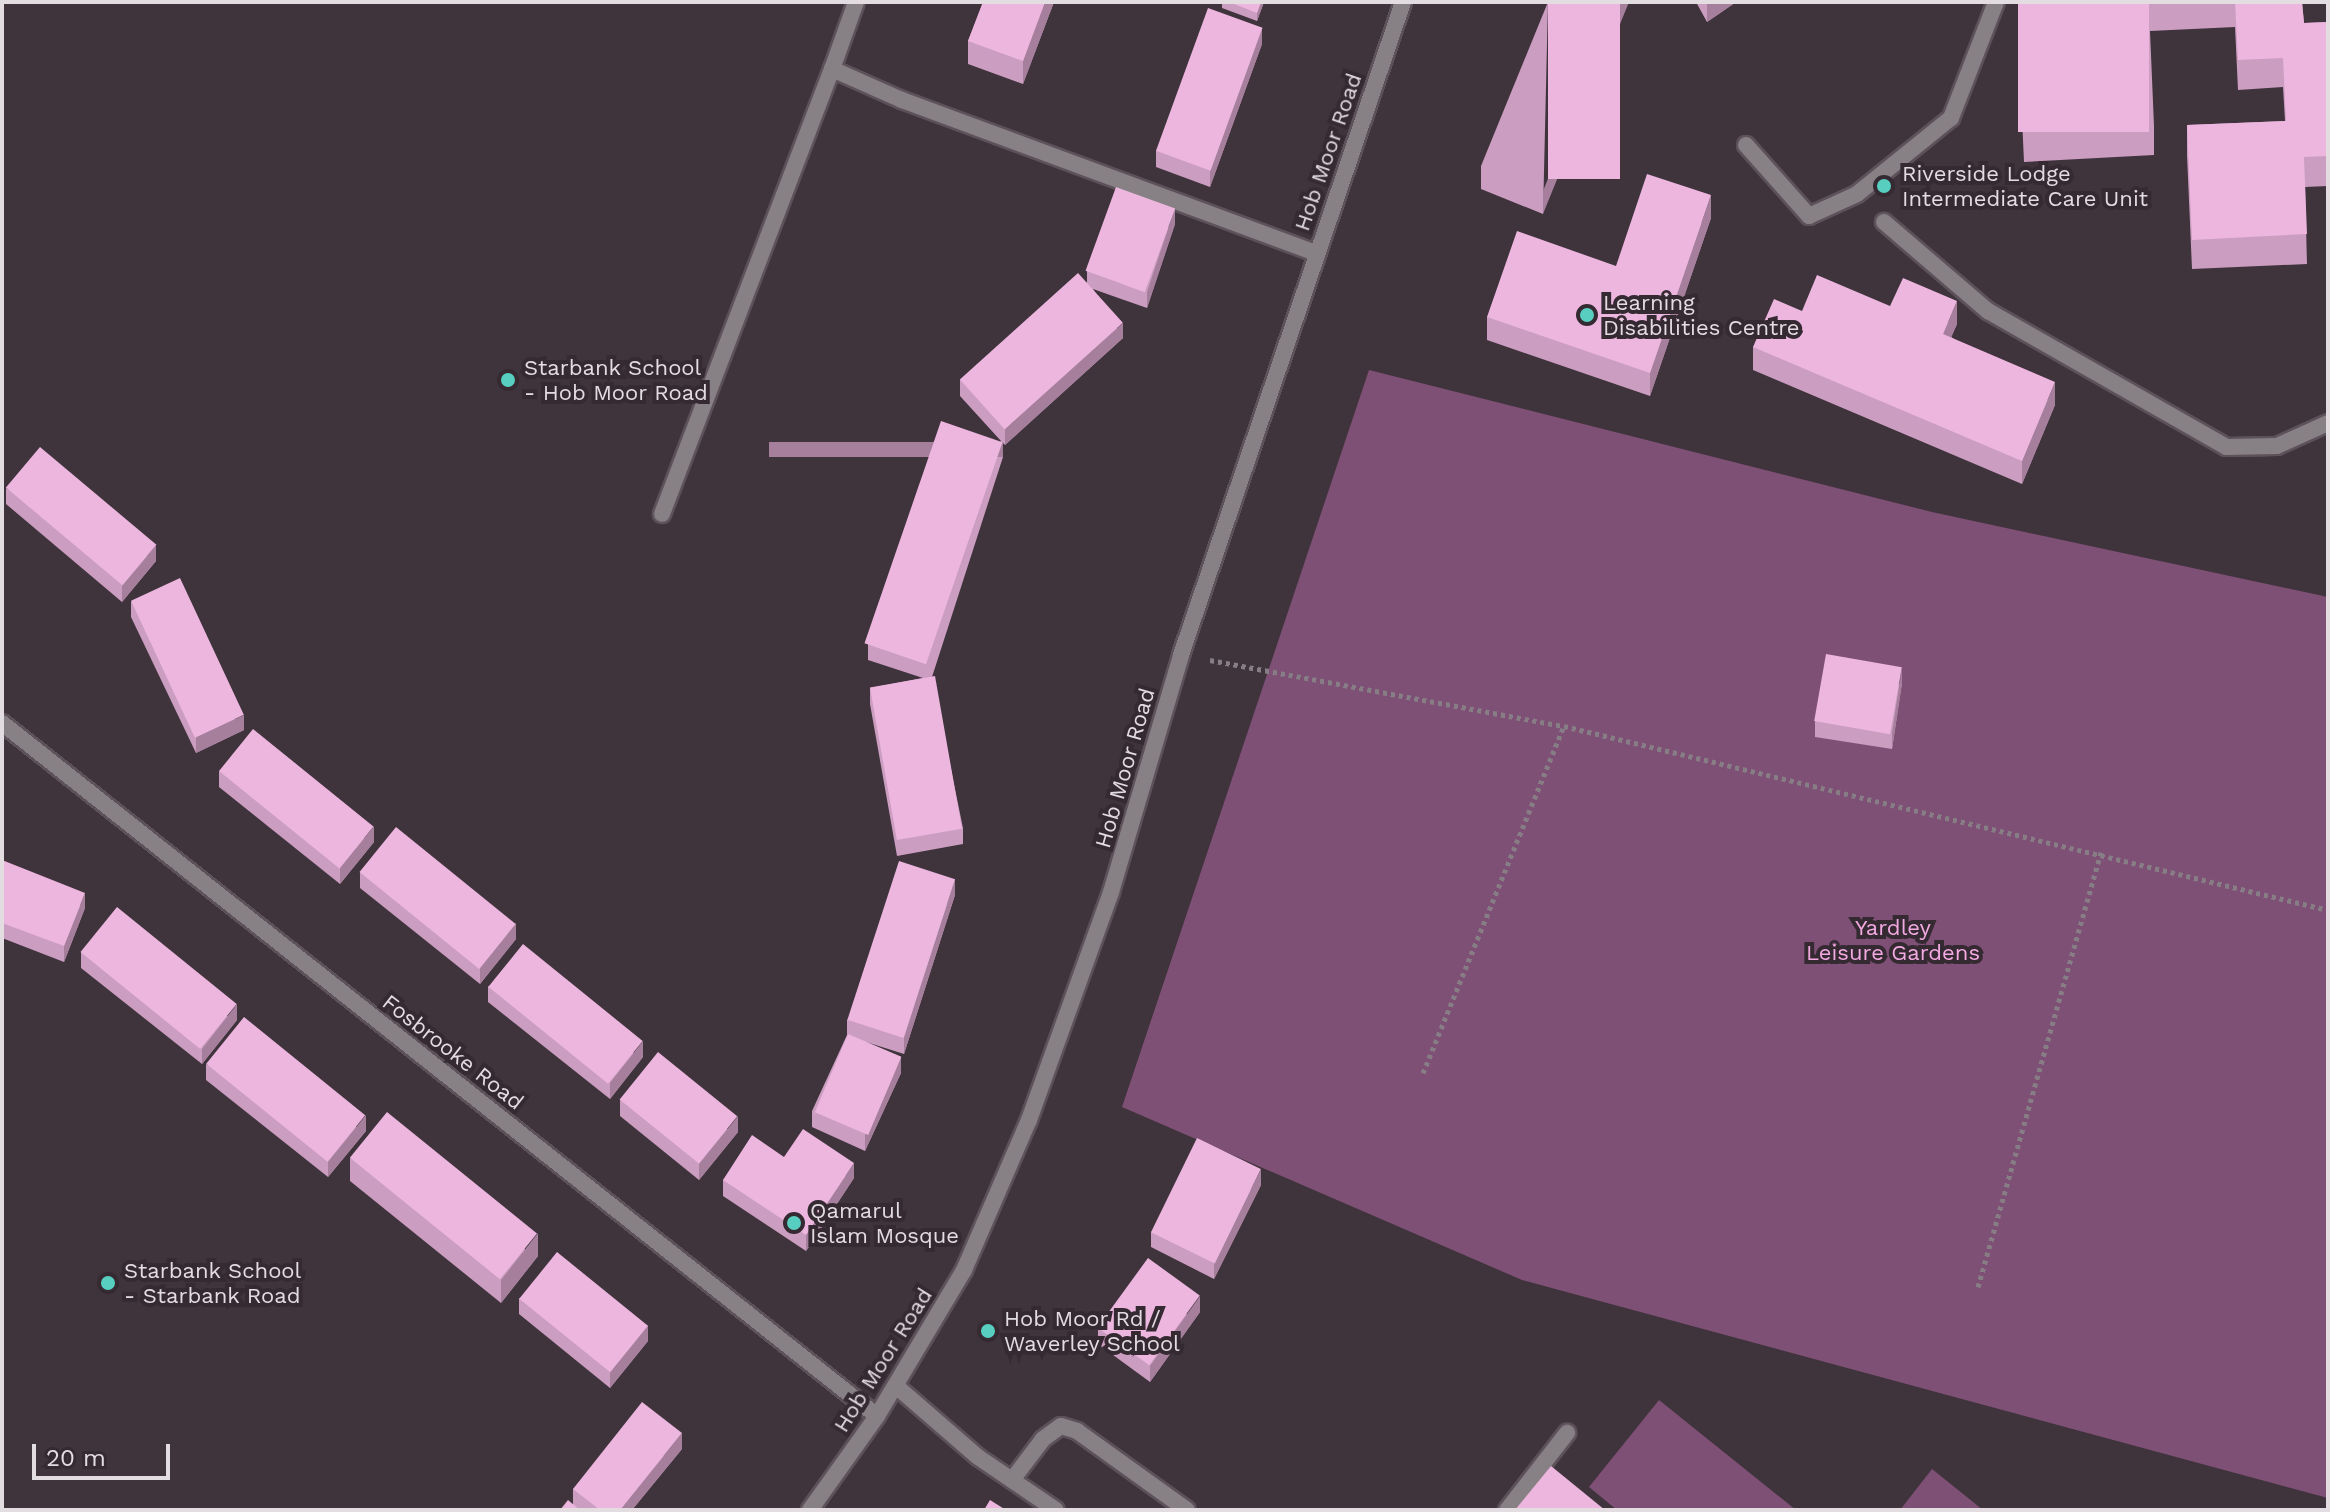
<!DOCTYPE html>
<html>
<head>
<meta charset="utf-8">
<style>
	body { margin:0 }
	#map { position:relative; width:2330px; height:1512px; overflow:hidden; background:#3f333c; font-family:"Work Sans",sans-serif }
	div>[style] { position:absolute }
	.green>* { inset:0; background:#7f5075 }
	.path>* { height:5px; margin-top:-2.5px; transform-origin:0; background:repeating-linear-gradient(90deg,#877d85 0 4px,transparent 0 8px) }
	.roads { filter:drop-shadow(2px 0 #5d515a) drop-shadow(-2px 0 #5d515a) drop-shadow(0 2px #5d515a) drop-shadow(0 -2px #5d515a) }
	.service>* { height:16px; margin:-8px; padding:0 8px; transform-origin:8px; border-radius:8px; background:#878085 }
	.minor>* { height:16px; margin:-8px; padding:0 8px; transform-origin:8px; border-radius:8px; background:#878085 }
	.tertiary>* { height:16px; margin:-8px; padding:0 8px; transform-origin:8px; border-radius:8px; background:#878085 }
	.wall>* { inset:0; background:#cb9dc0 }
	.shaded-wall>* { inset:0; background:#a57f9c; transform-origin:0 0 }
	.building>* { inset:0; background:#ecb6df; transform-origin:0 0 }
	.dots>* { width:22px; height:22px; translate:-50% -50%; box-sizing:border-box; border:4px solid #352932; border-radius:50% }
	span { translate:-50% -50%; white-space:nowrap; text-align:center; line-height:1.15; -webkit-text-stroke:8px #352932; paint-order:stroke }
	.street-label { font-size:22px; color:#e3dce1 }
	.poi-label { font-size:22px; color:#e3dce1 }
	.left { translate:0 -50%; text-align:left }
	.park-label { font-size:22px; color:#f3aae2 }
	.frame { position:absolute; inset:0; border:4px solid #e3dce1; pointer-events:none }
	.scale { position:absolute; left:32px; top:1444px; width:138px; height:36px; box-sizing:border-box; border:4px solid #e3dce1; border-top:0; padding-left:10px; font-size:24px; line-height:28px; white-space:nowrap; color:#e3dce1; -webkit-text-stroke:6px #352932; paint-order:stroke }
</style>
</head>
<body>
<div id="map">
	<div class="green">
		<div style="clip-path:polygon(1369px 370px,1932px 512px,2328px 597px,2328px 1498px,1522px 1280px,1122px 1107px)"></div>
		<div style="clip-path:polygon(1659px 1400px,1796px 1510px,1617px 1510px,1589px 1487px)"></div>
		<div style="clip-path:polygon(1932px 1469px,1983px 1510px,1900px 1510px)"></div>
	</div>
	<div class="path">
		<div style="left:1210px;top:660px;width:360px;rotate:10.6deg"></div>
		<div style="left:1564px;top:726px;width:786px;rotate:13.54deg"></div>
		<div style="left:1423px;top:1073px;width:375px;rotate:-67.9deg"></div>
		<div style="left:1978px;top:1287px;width:452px;rotate:-74.2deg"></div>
	</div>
	<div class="roads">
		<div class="service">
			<div style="left:856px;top:2px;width:71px;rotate:109.7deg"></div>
			<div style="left:832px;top:69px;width:77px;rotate:23.9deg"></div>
			<div style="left:902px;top:100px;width:441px;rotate:20.3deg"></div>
			<div style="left:1746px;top:145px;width:95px;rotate:48.4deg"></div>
			<div style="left:1809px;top:216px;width:53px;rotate:-24.6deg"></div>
			<div style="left:1857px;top:194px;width:121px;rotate:-39deg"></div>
			<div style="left:1951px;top:118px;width:124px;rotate:-68.8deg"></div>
			<div style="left:1884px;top:222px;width:137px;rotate:40.6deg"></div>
			<div style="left:1988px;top:311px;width:274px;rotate:29.7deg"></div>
			<div style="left:2226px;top:447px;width:51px;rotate:-1.1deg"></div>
			<div style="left:2277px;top:446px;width:56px;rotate:-24.3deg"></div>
			<div style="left:662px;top:514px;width:476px;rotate:-69.1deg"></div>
			<div style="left:896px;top:1386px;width:108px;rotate:40.9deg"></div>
			<div style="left:978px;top:1457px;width:94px;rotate:34.2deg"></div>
			<div style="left:1012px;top:1480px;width:51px;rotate:-52.9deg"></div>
			<div style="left:1043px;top:1439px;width:22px;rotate:-36deg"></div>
			<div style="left:1061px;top:1426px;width:17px;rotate:17deg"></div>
			<div style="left:1077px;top:1431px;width:135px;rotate:35.7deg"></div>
			<div style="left:1507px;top:1510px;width:98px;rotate:-52.1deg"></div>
		</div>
		<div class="minor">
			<div style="left:2px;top:723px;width:1116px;rotate:38.38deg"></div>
		</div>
		<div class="tertiary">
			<div style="left:810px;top:1510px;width:115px;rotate:-54.5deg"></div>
			<div style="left:877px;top:1416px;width:170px;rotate:-59.2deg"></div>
			<div style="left:964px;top:1270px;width:163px;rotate:-66.6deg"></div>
			<div style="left:1029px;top:1120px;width:242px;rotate:-70.2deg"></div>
			<div style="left:1111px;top:892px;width:247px;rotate:-73.5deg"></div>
			<div style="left:1181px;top:655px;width:690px;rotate:-71.22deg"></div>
		</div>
	</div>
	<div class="wall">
		<div style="clip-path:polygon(983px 2px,1054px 2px,1023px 84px,968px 64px,968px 41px)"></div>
		<div style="clip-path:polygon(1222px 2px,1264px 2px,1257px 21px,1222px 8px)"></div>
		<div style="clip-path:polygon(1548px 2px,1543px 214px,1481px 189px,1481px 166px)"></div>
		<div style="clip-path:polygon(1696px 2px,1736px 2px,1707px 22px)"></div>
		<div style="clip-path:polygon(2018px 2px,2302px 2px,2304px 23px,2328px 22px,2328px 186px,2305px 187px,2307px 264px,2192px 269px,2187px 155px,2187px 125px,2285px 121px,2283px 87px,2238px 90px,2235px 27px,2150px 31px,2154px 126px,2154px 155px,2024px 162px,2018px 31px)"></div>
		<div style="clip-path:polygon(1262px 44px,1210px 187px,1156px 167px,1156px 151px)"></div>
		<div style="clip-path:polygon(1711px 218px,1650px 396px,1487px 340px,1487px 317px,1616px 266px)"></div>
		<div style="clip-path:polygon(1175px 224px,1147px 308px,1093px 289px,1123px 338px,1005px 445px,1003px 443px,1003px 457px,932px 677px,963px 828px,963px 844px,897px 856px,870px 704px,870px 688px,923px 678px,868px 660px,868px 644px,1001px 441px,960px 396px,960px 380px,1087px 282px,1087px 271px)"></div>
		<div style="clip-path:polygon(1890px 306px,1957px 324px,1951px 337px,2055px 405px,2022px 484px,1753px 370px,1753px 347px,1802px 311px)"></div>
		<div style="clip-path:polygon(6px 488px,156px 561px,122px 602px,6px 504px)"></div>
		<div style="clip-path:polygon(131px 601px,244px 730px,196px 753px,131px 617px)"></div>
		<div style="clip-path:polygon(1902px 683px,1892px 749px,1815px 737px,1815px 721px)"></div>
		<div style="clip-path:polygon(219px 771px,374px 842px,340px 884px,219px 787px)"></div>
		<div style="clip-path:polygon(2px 860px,85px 908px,64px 962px,2px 938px)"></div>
		<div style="clip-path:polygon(360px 872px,516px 939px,480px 984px,360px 888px)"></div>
		<div style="clip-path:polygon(955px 895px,904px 1054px,866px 1042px,901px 1073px,865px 1151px,812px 1127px,812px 1111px,847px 1035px,847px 1020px)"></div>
		<div style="clip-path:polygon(81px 952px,237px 1020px,202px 1064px,81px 968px)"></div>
		<div style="clip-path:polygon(488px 986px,643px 1057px,610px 1099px,488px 1002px)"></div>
		<div style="clip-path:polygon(206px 1064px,366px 1131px,328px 1177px,206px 1080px)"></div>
		<div style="clip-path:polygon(620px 1100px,738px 1132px,699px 1180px,620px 1116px)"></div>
		<div style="clip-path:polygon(784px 1157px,854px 1178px,806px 1251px,723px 1196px,723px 1180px)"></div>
		<div style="clip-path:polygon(350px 1158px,538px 1256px,501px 1303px,350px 1181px)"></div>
		<div style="clip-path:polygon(1261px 1185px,1214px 1279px,1151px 1247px,1151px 1232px)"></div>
		<div style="clip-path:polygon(519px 1298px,648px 1341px,610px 1388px,519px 1314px)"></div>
		<div style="clip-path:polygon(1200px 1312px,1150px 1382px,1098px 1344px,1098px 1328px)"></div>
		<div style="clip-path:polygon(682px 1449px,632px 1510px,560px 1510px,573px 1504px,573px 1489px)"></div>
	</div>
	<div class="shaded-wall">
		<div style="clip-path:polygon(1045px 2px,1054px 2px,1023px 84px,1023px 61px)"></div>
		<div style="clip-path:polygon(1261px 2px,1264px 2px,1257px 21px,1257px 13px)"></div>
		<div style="clip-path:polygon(1620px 2px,1629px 2px,1543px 214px,1543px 191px)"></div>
		<div style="clip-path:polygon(1707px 2px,1736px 2px,1707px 22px)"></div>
		<div style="clip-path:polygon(1262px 28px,1262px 44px,1210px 187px,1210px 171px)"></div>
		<div style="clip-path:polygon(1711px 195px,1711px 218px,1650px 396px,1650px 373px)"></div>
		<div style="clip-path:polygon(1175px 208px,1175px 224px,1147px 308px,1147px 292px)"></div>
		<div style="clip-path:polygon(1957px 301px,1957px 324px,1943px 357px,1943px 334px)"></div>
		<div style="clip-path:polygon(1123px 323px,1123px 338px,1005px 445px,1005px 429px)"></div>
		<div style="clip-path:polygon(2055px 382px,2055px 405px,2022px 484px,2022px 461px)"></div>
		<div style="left:1003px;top:442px;width:15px;height:234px;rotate:90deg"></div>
		<div style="clip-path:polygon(156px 545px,156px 561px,122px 602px,122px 586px)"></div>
		<div style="clip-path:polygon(1902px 667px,1902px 683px,1892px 749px,1892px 733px)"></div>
		<div style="clip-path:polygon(244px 715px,244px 730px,196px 753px,196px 737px)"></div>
		<div style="clip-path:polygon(374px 826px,374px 842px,340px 884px,340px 868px)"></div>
		<div style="clip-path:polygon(955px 879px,955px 895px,904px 1054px,904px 1038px)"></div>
		<div style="clip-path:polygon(85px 893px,85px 908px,64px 962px,64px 946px)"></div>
		<div style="clip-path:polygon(516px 923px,516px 939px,480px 984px,480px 968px)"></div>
		<div style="clip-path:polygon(237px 1004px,237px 1020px,202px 1064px,202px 1049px)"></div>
		<div style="clip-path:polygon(643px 1041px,643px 1057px,610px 1099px,610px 1083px)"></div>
		<div style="clip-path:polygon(901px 1057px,901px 1073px,865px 1151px,865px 1135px)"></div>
		<div style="clip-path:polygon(366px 1115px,366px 1131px,328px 1177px,328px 1162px)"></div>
		<div style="clip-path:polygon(738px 1116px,738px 1132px,699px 1180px,699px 1164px)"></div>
		<div style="clip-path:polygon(854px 1163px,854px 1178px,806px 1251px,806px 1235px)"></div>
		<div style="clip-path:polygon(1261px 1169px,1261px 1185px,1214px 1279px,1214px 1263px)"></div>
		<div style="clip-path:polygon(538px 1233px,538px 1256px,501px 1303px,501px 1280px)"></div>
		<div style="clip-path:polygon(1200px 1296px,1200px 1312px,1150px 1382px,1150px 1366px)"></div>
		<div style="clip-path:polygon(648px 1325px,648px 1341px,610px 1388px,610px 1372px)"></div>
		<div style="clip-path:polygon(682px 1433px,682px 1449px,632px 1510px,620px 1510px)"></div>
	</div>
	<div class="building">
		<div style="clip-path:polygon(983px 2px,1045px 2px,1023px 61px,968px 41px)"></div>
		<div style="clip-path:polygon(1229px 2px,1261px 2px,1257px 13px)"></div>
		<div style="left:1548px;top:2px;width:72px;height:177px"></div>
		<div style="left:2018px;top:2px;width:131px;height:130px"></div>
		<div style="clip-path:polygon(2235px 2px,2302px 2px,2304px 23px,2328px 22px,2328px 156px,2304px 157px,2307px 234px,2192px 240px,2187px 125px,2286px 121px,2283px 58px,2238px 60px)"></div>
		<div style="left:1208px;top:8px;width:58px;height:152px;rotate:20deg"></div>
		<div style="clip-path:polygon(1647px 174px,1711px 195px,1650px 373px,1487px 317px,1517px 231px,1616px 266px)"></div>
		<div style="left:1116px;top:187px;width:63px;height:89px;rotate:20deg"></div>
		<div style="left:1078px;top:273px;width:67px;height:159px;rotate:48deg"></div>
		<div style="clip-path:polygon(1817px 275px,1890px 306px,1903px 278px,1957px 301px,1943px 334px,2055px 382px,2022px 461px,1753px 347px,1774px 299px,1802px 311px)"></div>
		<div style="left:941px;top:421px;width:65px;height:235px;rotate:19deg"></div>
		<div style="left:40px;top:447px;width:152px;height:53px;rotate:40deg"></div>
		<div style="left:180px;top:578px;width:151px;height:54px;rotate:65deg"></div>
		<div style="left:1826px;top:654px;width:77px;height:68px;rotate:10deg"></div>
		<div style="left:935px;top:676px;width:155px;height:66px;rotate:80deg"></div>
		<div style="left:253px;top:729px;width:155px;height:54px;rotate:39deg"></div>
		<div style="left:396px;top:827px;width:154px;height:58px;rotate:39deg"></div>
		<div style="clip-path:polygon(2px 860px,85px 893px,64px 946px,2px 923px)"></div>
		<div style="left:899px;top:861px;width:59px;height:167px;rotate:18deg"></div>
		<div style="left:117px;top:907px;width:154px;height:58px;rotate:39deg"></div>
		<div style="left:523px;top:944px;width:154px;height:55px;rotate:39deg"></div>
		<div style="left:244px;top:1017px;width:156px;height:60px;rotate:39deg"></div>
		<div style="left:848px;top:1034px;width:58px;height:85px;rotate:23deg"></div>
		<div style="left:658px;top:1052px;width:102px;height:61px;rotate:39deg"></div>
		<div style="left:387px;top:1112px;width:193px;height:59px;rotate:39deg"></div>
		<div style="clip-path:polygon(803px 1129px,854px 1163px,806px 1235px,723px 1180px,752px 1135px,784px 1157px)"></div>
		<div style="left:1197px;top:1138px;width:71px;height:105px;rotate:26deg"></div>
		<div style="left:557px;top:1252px;width:117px;height:60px;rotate:39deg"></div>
		<div style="left:1148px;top:1258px;width:64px;height:86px;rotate:36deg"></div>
		<div style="clip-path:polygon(642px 1402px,682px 1433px,620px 1510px,600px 1510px,573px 1489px)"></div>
		<div style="clip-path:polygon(1551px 1466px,1605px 1510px,1515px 1510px)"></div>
		<div style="clip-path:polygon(568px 1500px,580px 1510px,560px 1510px)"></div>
		<div style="clip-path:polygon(990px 1500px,1006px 1510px,984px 1510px)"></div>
	</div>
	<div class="dots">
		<div style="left:1884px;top:186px;background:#58cec1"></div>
		<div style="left:1587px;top:315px;background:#58cec1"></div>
		<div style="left:508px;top:380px;background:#58cec1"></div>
		<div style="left:794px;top:1223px;background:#58cec1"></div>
		<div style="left:108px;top:1283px;background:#58cec1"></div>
		<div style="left:988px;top:1331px;background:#58cec1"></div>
	</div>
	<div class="street-label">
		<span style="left:1328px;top:152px;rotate:-71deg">Hob Moor Road</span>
		<span style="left:1125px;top:768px;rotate:-74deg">Hob Moor Road</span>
		<span style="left:453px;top:1052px;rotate:38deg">Fosbrooke Road</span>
		<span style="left:883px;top:1360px;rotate:-58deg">Hob Moor Road</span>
	</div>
	<div class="poi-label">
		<span class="left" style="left:1902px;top:186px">Riverside Lodge<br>Intermediate Care Unit</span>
		<span class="left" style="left:1603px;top:315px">Learning<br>Disabilities Centre</span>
		<span class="left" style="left:524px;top:380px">Starbank School<br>- Hob Moor Road</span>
		<span class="left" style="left:810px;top:1223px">Qamarul<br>Islam Mosque</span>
		<span class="left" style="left:124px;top:1283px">Starbank School<br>- Starbank Road</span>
		<span class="left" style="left:1004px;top:1331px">Hob Moor Rd /<br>Waverley School</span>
	</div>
	<div class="park-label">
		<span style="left:1893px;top:940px">Yardley<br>Leisure Gardens</span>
	</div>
	<div class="frame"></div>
	<div class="scale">20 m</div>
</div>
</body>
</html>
